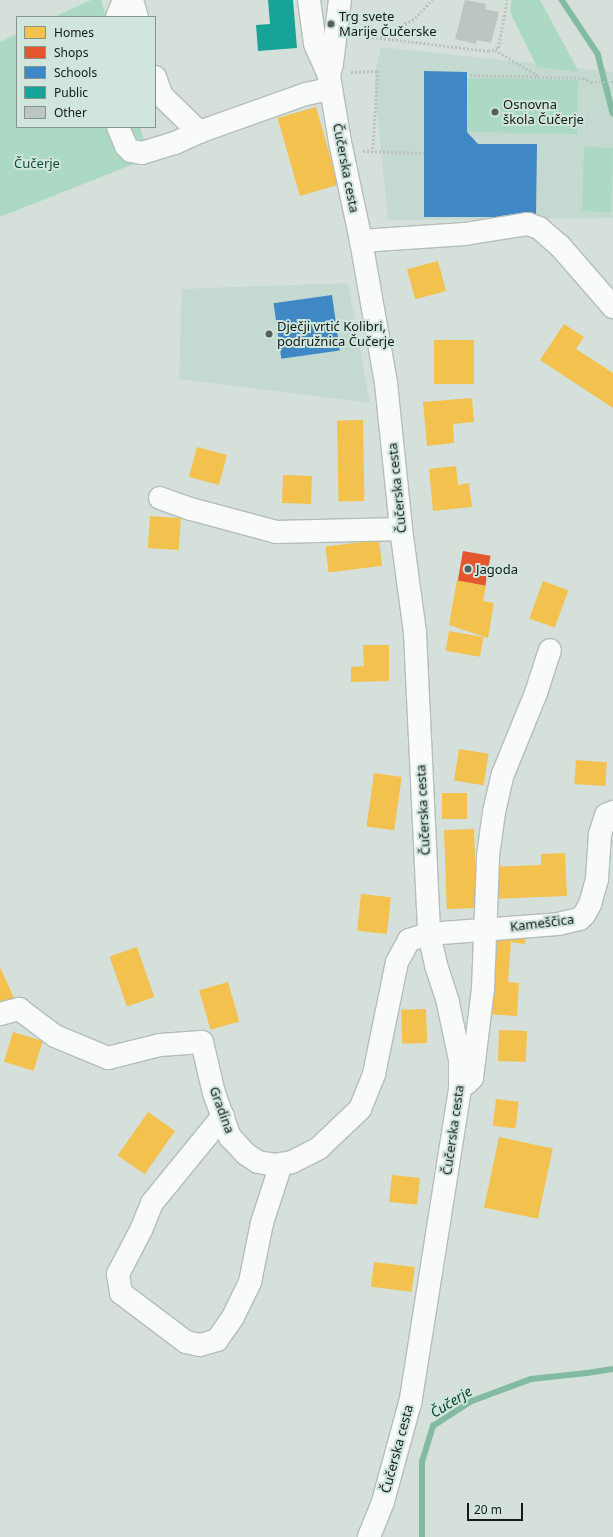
<!DOCTYPE html>
<html>
<head>
<meta charset="utf-8">
<style>
	body { margin:0 }
	#map { position:relative; width:613px; height:1537px; overflow:hidden; background:#d5e0db; font-family:"Noto Sans",sans-serif }
	div>[style] { position:absolute }
	.built>* { inset:0; background:#c4d9cf }
	.green>* { inset:0; background:#abd9c4; transform-origin:0 0 }
	.homes>* { inset:0; background:#f2c14e; transform-origin:0 0 }
	.shops>* { inset:0; background:#e4572e; transform-origin:0 0 }
	.schools>* { inset:0; background:#3f88c5; transform-origin:0 0 }
	.public>* { inset:0; background:#17a398 }
	.stream>* { height:5.5px; margin:-2.75px; padding:0 2.75px; transform-origin:2.75px; border-radius:2.75px; background:#82baa2 }
	.building>* { inset:0; background:#bcc5c1 }
	.path>* { height:2.5px; margin-top:-1.25px; transform-origin:0; background:repeating-linear-gradient(90deg,#bcc0be 0 2px,transparent 0 4px) }
	.roads { filter:drop-shadow(1px 0 #b4bdb9) drop-shadow(-1px 0 #b4bdb9) drop-shadow(0 1px #b4bdb9) drop-shadow(0 -1px #b4bdb9) }
	.minor>* { height:22px; margin:-11px; padding:0 11px; transform-origin:11px; border-radius:11px; background:#f9fafa }
	.dots>* { width:11px; height:11px; translate:-50% -50%; box-sizing:border-box; border:2px solid #d0e5db; border-radius:50% }
	span { translate:-50% -50%; white-space:nowrap; text-align:center; line-height:1.15; -webkit-text-stroke:4px #d0e5db; paint-order:stroke }
	.poi-label { font-size:13px; color:#141b18 }
	.left { translate:0 -50%; text-align:left }
	.park-label { font-size:13px; color:#124f39 }
	.street-label { font-size:13px; color:#141b18 }
	.water-label { font-size:14px; color:#00422d; font-style:italic }
	.legend { position:absolute; left:16px; top:16px; width:140px; height:112px; box-sizing:border-box; background:#d0e5db; border:1px solid #85948d; margin:0; padding:5px 7px; list-style:none; font-size:12px; color:#141b18 }
	.legend li { display:flex; align-items:center; gap:8px; height:20px }
	.legend b { width:20px; border:1px solid #85948d }
	.scale { position:absolute; left:467px; top:1503px; width:56px; height:18px; box-sizing:border-box; border:2px solid #141b18; border-top:0; padding-left:5px; font-size:12px; line-height:14px; white-space:nowrap; color:#141b18; -webkit-text-stroke:3px #d0e5db; paint-order:stroke }
</style>
</head>
<body>
<div id="map">
	<div class="built">
		<div style="clip-path:polygon(381px 47px,613px 72px,613px 218px,388px 220px,375px 90px,375px 72px)"></div>
		<div style="clip-path:polygon(348px 283px,370px 403px,179px 379px,182px 289px)"></div>
	</div>
	<div class="green">
		<div style="clip-path:polygon(91px 0,101px 0,106px 17px,54px 17px)"></div>
		<div style="clip-path:polygon(511px 0,540px 0,579px 72px,537px 67px,510px 12px)"></div>
		<div style="clip-path:polygon(17px 34px,17px 127px,140px 127px,149px 158px,0 217px,0 42px)"></div>
		<div style="left:468px;top:78px;width:110px;height:54px;rotate:1deg"></div>
		<div style="left:584px;top:147px;width:29px;height:64px;rotate:2deg"></div>
	</div>
	<div class="homes">
		<div style="left:316px;top:107px;width:81px;height:40px;rotate:74deg"></div>
		<div style="left:438px;top:261px;width:31px;height:32px;rotate:75deg"></div>
		<div style="clip-path:polygon(564px 324px,584px 337px,576px 349px,613px 373px,613px 408px,540px 360px)"></div>
		<div style="left:434px;top:340px;width:40px;height:44px"></div>
		<div style="clip-path:polygon(472px 398px,474px 422px,453px 424px,454px 443px,427px 446px,423px 402px)"></div>
		<div style="left:363px;top:420px;width:81px;height:26px;rotate:89deg"></div>
		<div style="left:197px;top:447px;width:31px;height:31px;rotate:15deg"></div>
		<div style="clip-path:polygon(456px 466px,458px 485px,469px 483px,472px 507px,433px 511px,429px 469px)"></div>
		<div style="left:283px;top:475px;width:29px;height:28px;rotate:2deg"></div>
		<div style="left:150px;top:516px;width:31px;height:32px;rotate:4deg"></div>
		<div style="left:379px;top:540px;width:26px;height:54px;rotate:83deg"></div>
		<div style="clip-path:polygon(457px 580px,486px 585px,483px 601px,494px 603px,488px 638px,449px 625px)"></div>
		<div style="left:543px;top:581px;width:27px;height:40px;rotate:20deg"></div>
		<div style="left:449px;top:631px;width:35px;height:20px;rotate:10deg"></div>
		<div style="clip-path:polygon(363px 645px,389px 645px,389px 681px,351px 682px,351px 667px,364px 666px)"></div>
		<div style="left:459px;top:749px;width:30px;height:32px;rotate:9deg"></div>
		<div style="left:576px;top:760px;width:31px;height:24px;rotate:4deg"></div>
		<div style="left:374px;top:773px;width:28px;height:54px;rotate:8deg"></div>
		<div style="left:442px;top:793px;width:25px;height:26px"></div>
		<div style="left:474px;top:829px;width:79px;height:30px;rotate:88deg"></div>
		<div style="clip-path:polygon(565px 853px,567px 896px,491px 899px,490px 867px,541px 865px,541px 854px)"></div>
		<div style="left:361px;top:894px;width:30px;height:37px;rotate:6deg"></div>
		<div style="clip-path:polygon(495px 930px,526px 933px,525px 944px,511px 942px,508px 982px,519px 983px,517px 1016px,488px 1014px)"></div>
		<div style="left:137px;top:947px;width:53px;height:29px;rotate:71deg"></div>
		<div style="clip-path:polygon(0 967px,14px 998px,0 1004px)"></div>
		<div style="left:228px;top:982px;width:41px;height:30px;rotate:74deg"></div>
		<div style="left:426px;top:1009px;width:34px;height:25px;rotate:88deg"></div>
		<div style="left:499px;top:1030px;width:28px;height:31px;rotate:2deg"></div>
		<div style="left:13px;top:1032px;width:31px;height:31px;rotate:17deg"></div>
		<div style="left:496px;top:1099px;width:23px;height:27px;rotate:7deg"></div>
		<div style="left:148px;top:1112px;width:33px;height:53px;rotate:35deg"></div>
		<div style="left:499px;top:1137px;width:55px;height:72px;rotate:12deg"></div>
		<div style="left:392px;top:1175px;width:28px;height:27px;rotate:6deg"></div>
		<div style="left:374px;top:1262px;width:41px;height:25px;rotate:7deg"></div>
	</div>
	<div class="shops">
		<div style="left:463px;top:551px;width:28px;height:30px;rotate:10deg"></div>
	</div>
	<div class="schools">
		<div style="clip-path:polygon(424px 71px,467px 72px,467px 132px,478px 144px,537px 144px,536px 217px,424px 217px)"></div>
		<div style="left:332px;top:295px;width:56px;height:59px;rotate:82deg"></div>
	</div>
	<div class="public">
		<div style="clip-path:polygon(268px 0,293px 0,297px 48px,258px 51px,256px 25px,270px 24px)"></div>
	</div>
	<div class="stream">
		<div style="left:562px;top:0;width:65px;rotate:56.3deg"></div>
		<div style="left:598px;top:54px;width:61px;rotate:75.7deg"></div>
		<div style="left:422px;top:1537px;width:75px;rotate:-90deg"></div>
		<div style="left:422px;top:1462px;width:38px;rotate:-73deg"></div>
		<div style="left:433px;top:1426px;width:46px;rotate:-32.7deg"></div>
		<div style="left:472px;top:1401px;width:63px;rotate:-20.4deg"></div>
		<div style="left:531px;top:1379px;width:56px;rotate:-6.1deg"></div>
		<div style="left:587px;top:1373px;width:26px;rotate:-9deg"></div>
	</div>
	<div class="building">
		<div style="clip-path:polygon(465px 0,486px 4px,485px 9px,499px 12px,491px 43px,477px 40px,476px 44px,455px 39px)"></div>
	</div>
	<div class="path">
		<div style="left:356px;top:35px;width:133px;rotate:6.9deg"></div>
		<div style="left:488px;top:51px;width:10px;rotate:-17deg"></div>
		<div style="left:498px;top:48px;width:49px;rotate:-79.4deg"></div>
		<div style="left:380px;top:37px;width:40px;rotate:-28deg"></div>
		<div style="left:415px;top:18px;width:25px;rotate:-47deg"></div>
		<div style="left:495px;top:50px;width:51px;rotate:30.6deg"></div>
		<div style="left:351px;top:72px;width:27px;rotate:-2deg"></div>
		<div style="left:378px;top:71px;width:80px;rotate:93.6deg"></div>
		<div style="left:470px;top:75px;width:113px;rotate:1.5deg"></div>
		<div style="left:583px;top:78px;width:9px;rotate:27deg"></div>
		<div style="left:591px;top:82px;width:22px"></div>
		<div style="left:363px;top:151px;width:61px;rotate:1.9deg"></div>
	</div>
	<div class="roads">
		<div class="minor">
			<div style="left:132px;top:0;width:18px;rotate:74deg"></div>
			<div style="left:309px;top:0;width:44px;rotate:82.2deg"></div>
			<div style="left:315px;top:44px;width:35px;rotate:66deg"></div>
			<div style="left:329px;top:76px;width:67px;rotate:80.5deg"></div>
			<div style="left:340px;top:142px;width:101px;rotate:78deg"></div>
			<div style="left:361px;top:241px;width:144px;rotate:80deg"></div>
			<div style="left:386px;top:383px;width:147px;rotate:84.1deg"></div>
			<div style="left:401px;top:529px;width:105px;rotate:82.3deg"></div>
			<div style="left:415px;top:633px;width:301px;rotate:87.3deg"></div>
			<div style="left:429px;top:934px;width:32px;rotate:77deg"></div>
			<div style="left:436px;top:965px;width:40px;rotate:72deg"></div>
			<div style="left:448px;top:1003px;width:58px;rotate:78.1deg"></div>
			<div style="left:460px;top:1060px;width:29px;rotate:90deg"></div>
			<div style="left:460px;top:1089px;width:318px;rotate:99deg"></div>
			<div style="left:410px;top:1403px;width:103px;rotate:105.3deg"></div>
			<div style="left:383px;top:1502px;width:38px;rotate:112deg"></div>
			<div style="left:117px;top:17px;width:18px;rotate:-68deg"></div>
			<div style="left:329px;top:76px;width:13px;rotate:-77deg"></div>
			<div style="left:332px;top:63px;width:64px;rotate:-82.8deg"></div>
			<div style="left:155px;top:77px;width:20px;rotate:70deg"></div>
			<div style="left:162px;top:96px;width:52px;rotate:44.2deg"></div>
			<div style="left:199px;top:132px;width:114px;rotate:-19.6deg"></div>
			<div style="left:306px;top:94px;width:25px;rotate:-12deg"></div>
			<div style="left:118px;top:127px;width:21px;rotate:67deg"></div>
			<div style="left:126px;top:146px;width:7px;rotate:45deg"></div>
			<div style="left:131px;top:151px;width:11px;rotate:10deg"></div>
			<div style="left:142px;top:153px;width:34px;rotate:-17deg"></div>
			<div style="left:175px;top:143px;width:26px;rotate:-25deg"></div>
			<div style="left:361px;top:241px;width:104px;rotate:-3.9deg"></div>
			<div style="left:465px;top:234px;width:64px;rotate:-9deg"></div>
			<div style="left:528px;top:224px;width:12px;rotate:20deg"></div>
			<div style="left:539px;top:228px;width:28px;rotate:41deg"></div>
			<div style="left:560px;top:246px;width:81px;rotate:49deg"></div>
			<div style="left:160px;top:498px;width:33px;rotate:20deg"></div>
			<div style="left:191px;top:509px;width:88px;rotate:15.1deg"></div>
			<div style="left:276px;top:532px;width:125px;rotate:-1.4deg"></div>
			<div style="left:0;top:1014px;width:20px;rotate:-15deg"></div>
			<div style="left:19px;top:1009px;width:45px;rotate:36.9deg"></div>
			<div style="left:55px;top:1036px;width:57px;rotate:22.5deg"></div>
			<div style="left:108px;top:1058px;width:54px;rotate:-14deg"></div>
			<div style="left:160px;top:1045px;width:42px;rotate:-4.1deg"></div>
			<div style="left:202px;top:1042px;width:52px;rotate:76.8deg"></div>
			<div style="left:214px;top:1093px;width:47px;rotate:70deg"></div>
			<div style="left:230px;top:1137px;width:23px;rotate:47deg"></div>
			<div style="left:246px;top:1154px;width:14px;rotate:34deg"></div>
			<div style="left:258px;top:1162px;width:17px;rotate:10deg"></div>
			<div style="left:275px;top:1165px;width:17px;rotate:-10deg"></div>
			<div style="left:292px;top:1162px;width:30px;rotate:-27deg"></div>
			<div style="left:319px;top:1148px;width:57px;rotate:-43.6deg"></div>
			<div style="left:360px;top:1109px;width:38px;rotate:-68deg"></div>
			<div style="left:374px;top:1074px;width:114px;rotate:-78.4deg"></div>
			<div style="left:397px;top:962px;width:25px;rotate:-61deg"></div>
			<div style="left:409px;top:940px;width:21px;rotate:-17deg"></div>
			<div style="left:429px;top:934px;width:129px;rotate:-4.4deg"></div>
			<div style="left:558px;top:924px;width:22px;rotate:-13deg"></div>
			<div style="left:579px;top:919px;width:6px;rotate:-39deg"></div>
			<div style="left:584px;top:915px;width:13px;rotate:-61deg"></div>
			<div style="left:590px;top:904px;width:26px;rotate:-74deg"></div>
			<div style="left:597px;top:879px;width:45px;rotate:-86.2deg"></div>
			<div style="left:600px;top:834px;width:20px;rotate:-72deg"></div>
			<div style="left:606px;top:815px;width:8px;rotate:-23deg"></div>
			<div style="left:467px;top:1083px;width:7px;rotate:-45deg"></div>
			<div style="left:472px;top:1078px;width:90px;rotate:-83deg"></div>
			<div style="left:483px;top:989px;width:133px;rotate:-87.8deg"></div>
			<div style="left:488px;top:856px;width:44px;rotate:-82.2deg"></div>
			<div style="left:494px;top:812px;width:39px;rotate:-77deg"></div>
			<div style="left:503px;top:774px;width:87px;rotate:-67.8deg"></div>
			<div style="left:536px;top:693px;width:45px;rotate:-72deg"></div>
			<div style="left:223px;top:1116px;width:112px;rotate:129.2deg"></div>
			<div style="left:152px;top:1203px;width:29px;rotate:112deg"></div>
			<div style="left:141px;top:1230px;width:50px;rotate:117.6deg"></div>
			<div style="left:118px;top:1274px;width:19px;rotate:81deg"></div>
			<div style="left:121px;top:1293px;width:81px;rotate:37deg"></div>
			<div style="left:186px;top:1342px;width:14px;rotate:12deg"></div>
			<div style="left:200px;top:1345px;width:18px;rotate:-16deg"></div>
			<div style="left:217px;top:1340px;width:28px;rotate:-55deg"></div>
			<div style="left:233px;top:1317px;width:39px;rotate:-64deg"></div>
			<div style="left:250px;top:1282px;width:60px;rotate:-78.5deg"></div>
			<div style="left:262px;top:1223px;width:62px;rotate:-72.1deg"></div>
		</div>
	</div>
	<div class="dots">
		<div style="left:331px;top:24px;background:#58605c"></div>
		<div style="left:495px;top:112px;background:#58605c"></div>
		<div style="left:269px;top:334px;background:#58605c"></div>
		<div style="left:468px;top:569px;background:#58605c"></div>
	</div>
	<div class="poi-label">
		<span class="left" style="left:339px;top:24px">Trg svete<br>Marije Čučerske</span>
		<span class="left" style="left:503px;top:112px">Osnovna<br>škola Čučerje</span>
		<span class="left" style="left:277px;top:334px">Dječji vrtić Kolibri,<br>podružnica Čučerje</span>
		<span class="left" style="left:476px;top:569px">Jagoda</span>
	</div>
	<div class="park-label">
		<span style="left:37px;top:163px">Čučerje</span>
	</div>
	<div class="street-label">
		<span style="left:346px;top:168px;rotate:79deg">Čučerska cesta</span>
		<span style="left:397px;top:488px;rotate:-96deg">Čučerska cesta</span>
		<span style="left:423px;top:810px;rotate:-93deg">Čučerska cesta</span>
		<span style="left:542px;top:923px;rotate:-7deg">Kameščica</span>
		<span style="left:222px;top:1110px;rotate:70deg">Gradina</span>
		<span style="left:453px;top:1130px;rotate:-82deg">Čučerska cesta</span>
		<span style="left:397px;top:1449px;rotate:-75deg">Čučerska cesta</span>
	</div>
	<div class="water-label">
		<span style="left:451px;top:1402px;rotate:-32deg">Čučerje</span>
	</div>
	<ul class="legend">
	<li><b style="height:11px;background:#f2c14e"></b>Homes</li>
	<li><b style="height:11px;background:#e4572e"></b>Shops</li>
	<li><b style="height:11px;background:#3f88c5"></b>Schools</li>
	<li><b style="height:11px;background:#17a398"></b>Public</li>
	<li><b style="height:11px;background:#bcc5c1"></b>Other</li>
	</ul>
	<div class="scale">20 m</div>
</div>
</body>
</html>
